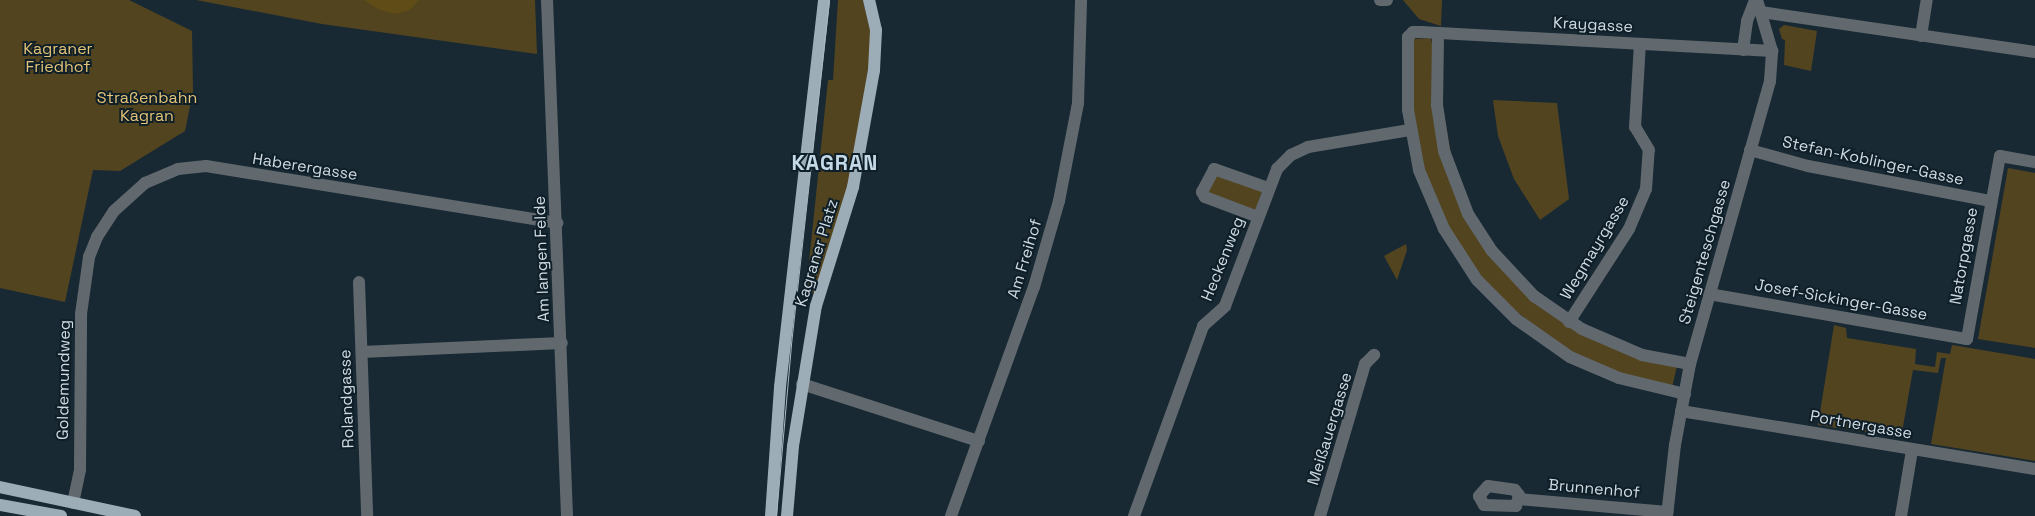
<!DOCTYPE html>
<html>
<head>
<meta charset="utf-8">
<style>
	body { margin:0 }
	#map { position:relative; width:2035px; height:516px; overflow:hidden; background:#182933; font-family:"Space Grotesk",sans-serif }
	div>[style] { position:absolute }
	.green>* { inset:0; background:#534420; transform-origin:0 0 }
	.forest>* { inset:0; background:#604c17 }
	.minor>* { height:12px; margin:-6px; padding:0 6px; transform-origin:6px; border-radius:6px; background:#61696f }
	.major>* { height:12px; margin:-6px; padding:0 6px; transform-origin:6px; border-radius:6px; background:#9cadb8 }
	.tram>* { height:1px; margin:-0.5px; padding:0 0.5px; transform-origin:0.5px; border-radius:0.5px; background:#adb8c0 }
	span { translate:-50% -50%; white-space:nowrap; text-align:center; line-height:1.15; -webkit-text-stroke:4px #0f1f29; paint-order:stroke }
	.street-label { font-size:16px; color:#d0dae1 }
	.park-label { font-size:16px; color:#e4c476 }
	.district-label { font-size:21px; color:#c4d9e6; font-weight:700; letter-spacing:1px }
</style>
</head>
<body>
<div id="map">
	<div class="green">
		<div style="clip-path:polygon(0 0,129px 0,192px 31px,193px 91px,185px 131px,120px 171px,93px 170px,65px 302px,0 288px)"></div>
		<div style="clip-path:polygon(196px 0,535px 0,537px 54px,322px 24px)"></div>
		<div style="clip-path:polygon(838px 0,863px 0,870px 30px,871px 50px,853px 175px,815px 293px,806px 291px,828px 80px,833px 80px)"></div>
		<div style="clip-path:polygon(1403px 0,1442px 0,1441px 26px,1419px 19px)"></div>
		<div style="clip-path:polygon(1784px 25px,1817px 31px,1811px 71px,1784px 65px,1785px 40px,1782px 39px,1779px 29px)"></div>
		<div style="clip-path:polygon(1431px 38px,1460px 206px,1543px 309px,1677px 366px,1672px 388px,1642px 381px,1570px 353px,1495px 295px,1461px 252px,1429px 189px,1413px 122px,1413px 39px)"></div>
		<div style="clip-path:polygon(1493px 100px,1557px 103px,1569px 199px,1540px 220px,1514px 179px,1498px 136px)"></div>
		<div style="clip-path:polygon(2008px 168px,2035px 173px,2035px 348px,1978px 339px)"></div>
		<div style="left:1214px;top:172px;width:52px;height:23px;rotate:20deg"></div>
		<div style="clip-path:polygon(1406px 244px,1407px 250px,1397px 280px,1384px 256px)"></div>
		<div style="clip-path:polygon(1834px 325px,1846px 328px,1847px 338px,1916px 349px,1915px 364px,1935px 367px,1937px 352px,1950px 354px,1952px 345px,2035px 359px,2035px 461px,1931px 444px,1946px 358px,1941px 358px,1938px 373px,1913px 370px,1901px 438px,1818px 425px)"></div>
	</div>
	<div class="forest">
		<div style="clip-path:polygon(364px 0,419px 0,410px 10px,395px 14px,380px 10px)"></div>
	</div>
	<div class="minor">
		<div style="left:547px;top:0;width:516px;rotate:87.78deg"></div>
		<div style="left:1380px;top:0;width:7px"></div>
		<div style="left:1761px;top:12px;width:277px;rotate:8.3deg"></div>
		<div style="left:1438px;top:35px;width:70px;rotate:90.8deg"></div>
		<div style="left:1437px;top:105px;width:47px;rotate:81.3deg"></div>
		<div style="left:1444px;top:151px;width:67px;rotate:69.1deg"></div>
		<div style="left:1468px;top:214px;width:44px;rotate:57deg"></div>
		<div style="left:1492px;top:251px;width:62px;rotate:47deg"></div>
		<div style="left:1534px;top:296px;width:58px;rotate:34.5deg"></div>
		<div style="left:1582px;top:329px;width:65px;rotate:23.4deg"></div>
		<div style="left:1642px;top:355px;width:49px;rotate:10.6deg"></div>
		<div style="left:1921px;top:36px;width:36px;rotate:-81deg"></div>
		<div style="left:1743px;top:50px;width:29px;rotate:-82deg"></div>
		<div style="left:1747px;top:21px;width:22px;rotate:-69deg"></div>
		<div style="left:1750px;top:150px;width:60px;rotate:15.4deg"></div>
		<div style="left:1808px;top:166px;width:185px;rotate:10.9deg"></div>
		<div style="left:1258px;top:217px;width:57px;rotate:-159.3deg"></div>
		<div style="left:1205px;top:197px;width:6px;rotate:-121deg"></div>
		<div style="left:1202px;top:192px;width:26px;rotate:-62deg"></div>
		<div style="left:1214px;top:169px;width:57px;rotate:19.4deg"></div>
		<div style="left:359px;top:282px;width:234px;rotate:88deg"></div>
		<div style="left:1709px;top:294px;width:262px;rotate:9.9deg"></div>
		<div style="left:1967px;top:339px;width:186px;rotate:-79.8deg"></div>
		<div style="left:2000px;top:156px;width:36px;rotate:10deg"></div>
		<div style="left:1569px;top:322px;width:111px;rotate:-57.2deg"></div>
		<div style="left:1629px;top:229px;width:43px;rotate:-67deg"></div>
		<div style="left:1646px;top:189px;width:39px;rotate:-86deg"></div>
		<div style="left:1649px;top:150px;width:27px;rotate:-121deg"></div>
		<div style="left:1635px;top:127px;width:83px;rotate:-86.6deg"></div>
		<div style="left:362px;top:352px;width:200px;rotate:-2.6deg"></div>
		<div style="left:802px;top:384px;width:186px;rotate:17.9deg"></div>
		<div style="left:1685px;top:394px;width:68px;rotate:-166.4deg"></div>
		<div style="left:1619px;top:378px;width:53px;rotate:-156.8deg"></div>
		<div style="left:1570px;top:357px;width:66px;rotate:-144.9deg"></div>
		<div style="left:1516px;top:319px;width:55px;rotate:-135deg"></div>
		<div style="left:1477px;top:280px;width:61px;rotate:-122.9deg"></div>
		<div style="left:1444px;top:229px;width:64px;rotate:-113deg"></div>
		<div style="left:1419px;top:170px;width:61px;rotate:-100.4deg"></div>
		<div style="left:1408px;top:110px;width:73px;rotate:-90deg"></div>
		<div style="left:1408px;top:37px;width:7px;rotate:-45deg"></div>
		<div style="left:1413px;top:32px;width:8px"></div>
		<div style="left:1421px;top:32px;width:352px;rotate:3.1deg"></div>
		<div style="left:1681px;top:411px;width:359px;rotate:9.3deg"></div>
		<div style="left:1488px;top:486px;width:27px;rotate:8deg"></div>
		<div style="left:1515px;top:490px;width:6px;rotate:51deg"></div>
		<div style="left:1519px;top:495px;width:11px;rotate:105deg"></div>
		<div style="left:1516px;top:506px;width:32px;rotate:-178deg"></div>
		<div style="left:1484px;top:505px;width:10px;rotate:-119deg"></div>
		<div style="left:1479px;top:496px;width:13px;rotate:-48deg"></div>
		<div style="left:1519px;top:499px;width:149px;rotate:5deg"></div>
		<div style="left:73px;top:503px;width:34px;rotate:-78deg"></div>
		<div style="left:80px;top:470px;width:156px;rotate:-89.6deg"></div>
		<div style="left:81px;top:314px;width:58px;rotate:-82deg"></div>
		<div style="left:89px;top:257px;width:22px;rotate:-68deg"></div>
		<div style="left:97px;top:237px;width:31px;rotate:-57deg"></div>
		<div style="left:114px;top:211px;width:42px;rotate:-42.1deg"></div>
		<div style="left:145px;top:183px;width:36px;rotate:-23deg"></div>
		<div style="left:178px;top:169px;width:28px;rotate:-6deg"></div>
		<div style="left:206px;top:166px;width:356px;rotate:9.2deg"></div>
		<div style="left:951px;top:516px;width:244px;rotate:-70.1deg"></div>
		<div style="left:1034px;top:287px;width:90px;rotate:-73.8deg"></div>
		<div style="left:1059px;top:201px;width:100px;rotate:-79deg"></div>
		<div style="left:1078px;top:103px;width:103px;rotate:-88.3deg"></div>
		<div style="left:1134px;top:516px;width:202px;rotate:-70deg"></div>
		<div style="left:1203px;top:326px;width:30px;rotate:-42deg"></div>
		<div style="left:1225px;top:306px;width:147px;rotate:-69.2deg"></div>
		<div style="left:1277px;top:169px;width:20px;rotate:-45deg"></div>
		<div style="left:1291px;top:155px;width:19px;rotate:-25deg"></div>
		<div style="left:1308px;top:147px;width:103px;rotate:-9.5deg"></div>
		<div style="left:1320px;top:516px;width:159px;rotate:-73.5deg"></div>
		<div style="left:1365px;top:364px;width:13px;rotate:-45deg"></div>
		<div style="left:1667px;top:516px;width:71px;rotate:-83.6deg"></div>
		<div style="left:1675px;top:445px;width:82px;rotate:-79.5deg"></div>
		<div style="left:1690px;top:364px;width:294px;rotate:-74.2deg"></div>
		<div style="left:1770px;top:81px;width:30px;rotate:-86deg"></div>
		<div style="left:1772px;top:51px;width:53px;rotate:-106.4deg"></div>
		<div style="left:1901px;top:516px;width:67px;rotate:-80.5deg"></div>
	</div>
	<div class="major">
		<div style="left:0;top:487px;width:138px;rotate:12.1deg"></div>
		<div style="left:0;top:505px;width:62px;rotate:10.2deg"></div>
		<div style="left:771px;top:516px;width:129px;rotate:-86deg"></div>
		<div style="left:780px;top:387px;width:389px;rotate:-83.5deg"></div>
		<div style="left:787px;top:516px;width:70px;rotate:-85.1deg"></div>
		<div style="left:793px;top:446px;width:142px;rotate:-80.7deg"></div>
		<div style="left:816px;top:306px;width:125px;rotate:-72.7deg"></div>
		<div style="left:853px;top:187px;width:119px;rotate:-79.8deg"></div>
		<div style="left:874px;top:70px;width:40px;rotate:-87.1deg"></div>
		<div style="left:876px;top:30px;width:31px;rotate:-103deg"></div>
	</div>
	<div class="tram">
		<div style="left:776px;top:516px;width:173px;rotate:-85deg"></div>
		<div style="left:791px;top:344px;width:346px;rotate:-83.7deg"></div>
	</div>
	<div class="street-label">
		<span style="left:1593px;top:25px;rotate:3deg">Kraygasse</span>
		<span style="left:1873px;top:161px;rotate:12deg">Stefan-Koblinger-Gasse</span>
		<span style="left:305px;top:167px;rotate:9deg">Haberergasse</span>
		<span style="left:1595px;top:248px;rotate:-59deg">Wegmayrgasse</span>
		<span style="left:1705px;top:252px;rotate:-74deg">Steigenteschgasse</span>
		<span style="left:817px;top:253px;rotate:-73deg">Kagraner Platz</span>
		<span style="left:1964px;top:256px;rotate:-80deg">Natorpgasse</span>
		<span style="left:542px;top:259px;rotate:-92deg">Am langen Felde</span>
		<span style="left:1025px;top:259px;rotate:-73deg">Am Freihof</span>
		<span style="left:1223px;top:259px;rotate:-68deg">Heckenweg</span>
		<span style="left:1841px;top:300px;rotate:10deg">Josef-Sickinger-Gasse</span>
		<span style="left:64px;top:380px;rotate:-89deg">Goldemundweg</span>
		<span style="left:347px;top:399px;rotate:-92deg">Rolandgasse</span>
		<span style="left:1861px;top:425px;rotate:10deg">Portnergasse</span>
		<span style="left:1330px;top:429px;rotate:-73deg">Meißauergasse</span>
		<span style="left:1594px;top:489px;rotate:5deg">Brunnenhof</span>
	</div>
	<div class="park-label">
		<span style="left:58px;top:58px">Kagraner<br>Friedhof</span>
		<span style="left:147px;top:107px">Straßenbahn<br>Kagran</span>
	</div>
	<div class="district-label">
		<span style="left:835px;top:163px">KAGRAN</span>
	</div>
</div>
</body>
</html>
